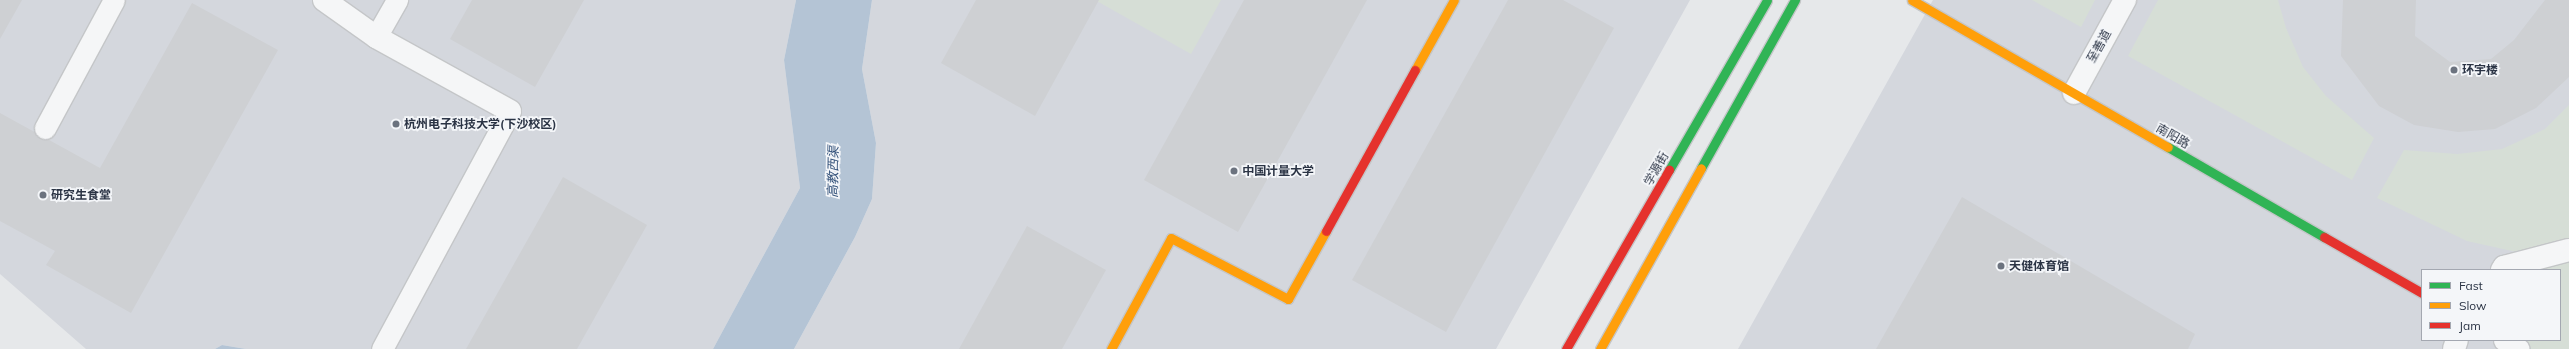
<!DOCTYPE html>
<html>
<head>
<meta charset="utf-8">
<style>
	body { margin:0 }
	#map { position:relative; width:2569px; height:349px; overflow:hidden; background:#e6e8ea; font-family:Mulish,"Noto Sans SC",sans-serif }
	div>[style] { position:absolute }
	.built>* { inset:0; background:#d4d7dd }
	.green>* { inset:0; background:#d6ded6 }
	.water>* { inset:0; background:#b4c4d5 }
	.building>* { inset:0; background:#ced0d3 }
	.roads { filter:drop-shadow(1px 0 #c4c6c8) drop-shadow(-1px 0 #c4c6c8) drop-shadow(0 1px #c4c6c8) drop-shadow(0 -1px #c4c6c8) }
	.lane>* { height:21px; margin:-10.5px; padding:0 10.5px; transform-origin:10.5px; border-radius:10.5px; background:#f5f6f7 }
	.street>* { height:22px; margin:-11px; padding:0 11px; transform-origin:11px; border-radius:11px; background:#f5f6f7 }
	.fast>* { height:9px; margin:-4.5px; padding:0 4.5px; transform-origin:4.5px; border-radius:4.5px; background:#30b455 }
	.slow>* { height:9px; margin:-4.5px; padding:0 4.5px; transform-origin:4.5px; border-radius:4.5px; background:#ff9f0a }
	.jam>* { height:9px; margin:-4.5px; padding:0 4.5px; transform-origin:4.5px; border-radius:4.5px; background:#e5322d }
	.dots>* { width:11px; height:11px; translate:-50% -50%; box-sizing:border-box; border:2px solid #f4f6f9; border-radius:50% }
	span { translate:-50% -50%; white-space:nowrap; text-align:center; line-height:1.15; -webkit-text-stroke:3.5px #f4f6f9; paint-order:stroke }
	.street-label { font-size:12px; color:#2b3445 }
	.poi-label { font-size:12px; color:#2b3445; font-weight:700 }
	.left { translate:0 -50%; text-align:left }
	.water-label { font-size:13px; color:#34527a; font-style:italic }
	.legend { position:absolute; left:2421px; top:269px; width:140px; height:72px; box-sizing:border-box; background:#f4f6f9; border:1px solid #a4a8b1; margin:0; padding:5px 7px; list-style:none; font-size:12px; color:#2b3445 }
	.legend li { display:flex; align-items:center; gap:8px; height:20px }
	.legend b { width:20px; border:1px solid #a4a8b1 }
</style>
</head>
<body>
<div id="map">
	<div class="built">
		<div style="clip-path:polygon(0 0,796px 0,784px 60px,800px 188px,713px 349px,246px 349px,222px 345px,215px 349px,86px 349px,0 274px)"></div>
		<div style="clip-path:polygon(872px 0,1690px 0,1496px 349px,794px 349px,855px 237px,872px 199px,876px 143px,862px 69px)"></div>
		<div style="clip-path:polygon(evenodd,1933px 0,2569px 0,2569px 349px,1738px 349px,1933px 0,2422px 270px,2560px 270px,2560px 340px,2422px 340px,2422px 270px)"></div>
	</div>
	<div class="green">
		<div style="clip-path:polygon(1095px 0,1221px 0,1191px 54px)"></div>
		<div style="clip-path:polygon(2032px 0,2095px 0,2081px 27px)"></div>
		<div style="clip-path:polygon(2158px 0,2278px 0,2286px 28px,2303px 67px,2326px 96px,2374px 138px,2352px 180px,2128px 56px)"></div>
		<div style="clip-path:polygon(2569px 105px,2569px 349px,2519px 349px,2505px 340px,2560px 340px,2560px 270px,2534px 270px,2539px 257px,2467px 241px,2377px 198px,2404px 150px,2457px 154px,2502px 149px,2545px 129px)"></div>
	</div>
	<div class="water">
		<div style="clip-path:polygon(796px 0,872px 0,862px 69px,876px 143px,872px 199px,855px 237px,794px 349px,713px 349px,800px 188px,784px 60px)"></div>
		<div style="clip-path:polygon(222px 345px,246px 349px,215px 349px)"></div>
	</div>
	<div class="building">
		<div style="clip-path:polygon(0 0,22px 0,0 39px)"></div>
		<div style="clip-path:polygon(472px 0,584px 0,535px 87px,450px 39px)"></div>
		<div style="clip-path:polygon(976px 0,1099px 0,1035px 116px,941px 63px)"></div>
		<div style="clip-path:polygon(1244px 0,1367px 0,1238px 232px,1144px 180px)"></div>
		<div style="clip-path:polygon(1508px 0,1563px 0,1614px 28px,1446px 332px,1352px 280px)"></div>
		<div style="clip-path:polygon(2343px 0,2416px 0,2415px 36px,2450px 62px,2491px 59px,2514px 40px,2545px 0,2569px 0,2569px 77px,2536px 108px,2495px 129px,2458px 132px,2414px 125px,2379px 106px,2341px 56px)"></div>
		<div style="clip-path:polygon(192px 3px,278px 50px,131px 313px,46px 265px,55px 251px,0 221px,0 113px,100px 168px)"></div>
		<div style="clip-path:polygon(563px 177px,647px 225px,577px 349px,466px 349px)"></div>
		<div style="clip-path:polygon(1962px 197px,2195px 334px,2188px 349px,1876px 349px)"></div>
		<div style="clip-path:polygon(1027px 226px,1106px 270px,1062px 349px,959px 349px)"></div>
	</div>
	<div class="roads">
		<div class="lane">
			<div style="left:376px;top:37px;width:43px;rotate:-60.4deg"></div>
			<div style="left:45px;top:128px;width:145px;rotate:-61.7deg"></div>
			<div style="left:2504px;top:340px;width:17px;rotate:31deg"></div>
			<div style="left:382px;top:349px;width:270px;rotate:-61.7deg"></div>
		</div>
		<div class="street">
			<div style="left:324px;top:0;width:64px;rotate:35.4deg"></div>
			<div style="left:376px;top:37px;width:153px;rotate:28.9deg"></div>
			<div style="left:2074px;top:93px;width:106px;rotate:-61.3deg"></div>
			<div style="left:2502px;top:270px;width:4px;rotate:-56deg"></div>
			<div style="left:2504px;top:267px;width:67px;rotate:-14.7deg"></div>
			<div style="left:2454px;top:349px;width:9px;rotate:-72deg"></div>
		</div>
		<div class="fast">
			<div style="left:2168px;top:147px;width:180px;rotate:30deg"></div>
			<div style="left:1701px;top:168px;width:193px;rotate:-60.8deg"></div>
			<div style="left:1669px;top:170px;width:196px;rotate:-60deg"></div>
		</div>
		<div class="slow">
			<div style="left:1912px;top:0;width:295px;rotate:29.9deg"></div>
			<div style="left:1415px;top:70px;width:80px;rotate:-60.9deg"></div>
			<div style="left:1111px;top:349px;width:126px;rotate:-61.6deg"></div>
			<div style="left:1171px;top:238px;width:132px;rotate:27.5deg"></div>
			<div style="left:1288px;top:299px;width:78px;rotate:-60.8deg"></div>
			<div style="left:1600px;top:349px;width:207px;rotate:-60.8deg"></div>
		</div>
		<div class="jam">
			<div style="left:1326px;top:231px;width:184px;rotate:-61.1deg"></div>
			<div style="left:2324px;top:237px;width:113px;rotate:29.7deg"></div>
			<div style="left:1566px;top:349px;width:207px;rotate:-60.1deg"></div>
		</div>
	</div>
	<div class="dots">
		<div style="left:2454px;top:70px;background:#6c737f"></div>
		<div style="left:396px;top:124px;background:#6c737f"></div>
		<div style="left:1234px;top:171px;background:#6c737f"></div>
		<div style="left:43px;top:195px;background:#6c737f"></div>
		<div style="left:2001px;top:266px;background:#6c737f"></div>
	</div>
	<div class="street-label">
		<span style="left:2099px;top:46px;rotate:-61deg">至善道</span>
		<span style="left:2173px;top:136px;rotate:30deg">南阳路</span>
		<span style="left:1656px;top:169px;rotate:-60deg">学源街</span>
	</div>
	<div class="poi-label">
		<span class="left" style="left:2462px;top:70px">环宇楼</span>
		<span class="left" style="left:404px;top:124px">杭州电子科技大学(下沙校区)</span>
		<span class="left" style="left:1242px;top:171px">中国计量大学</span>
		<span class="left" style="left:51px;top:195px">研究生食堂</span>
		<span class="left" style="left:2009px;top:266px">天健体育馆</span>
	</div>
	<div class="water-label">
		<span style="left:833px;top:172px;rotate:-89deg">高教西渠</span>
	</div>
	<ul class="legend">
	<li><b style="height:5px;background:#30b455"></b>Fast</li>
	<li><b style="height:5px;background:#ff9f0a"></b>Slow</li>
	<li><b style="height:5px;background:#e5322d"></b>Jam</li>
	</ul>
</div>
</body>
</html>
